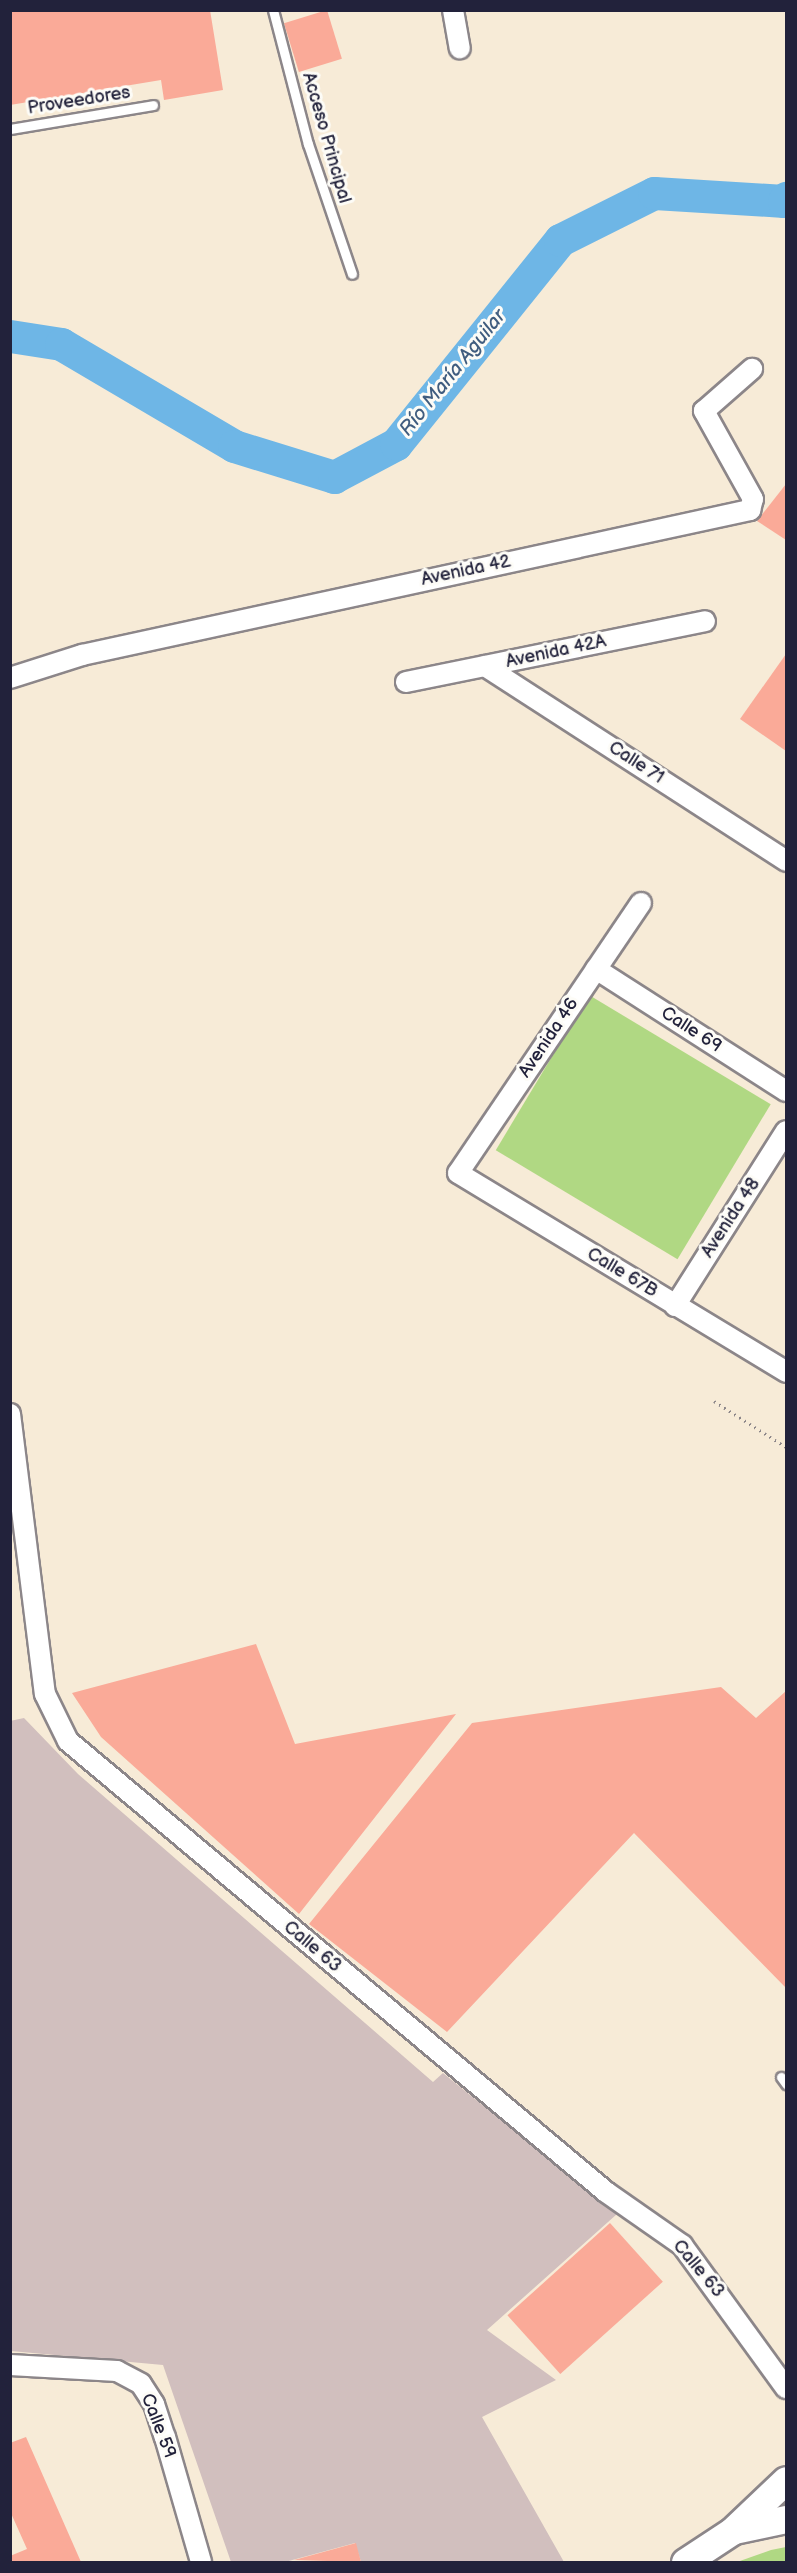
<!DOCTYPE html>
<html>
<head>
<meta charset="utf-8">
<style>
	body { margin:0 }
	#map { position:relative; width:797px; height:2573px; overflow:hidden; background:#f7ebd7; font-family:"Balsamiq Sans",sans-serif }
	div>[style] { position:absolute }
	.industrial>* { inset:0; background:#d1bfbe }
	.green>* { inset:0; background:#b0d883; transform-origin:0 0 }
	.river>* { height:33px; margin:-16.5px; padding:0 16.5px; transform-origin:16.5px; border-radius:16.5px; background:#6eb6e6 }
	.building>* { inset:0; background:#faaa98; transform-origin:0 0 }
	.path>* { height:3px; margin-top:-1.5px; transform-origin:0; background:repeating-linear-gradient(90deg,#8c8689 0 1.5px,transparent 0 6px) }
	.roads { filter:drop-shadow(2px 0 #8c8689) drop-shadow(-2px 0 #8c8689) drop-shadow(0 2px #8c8689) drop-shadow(0 -2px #8c8689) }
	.lane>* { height:9px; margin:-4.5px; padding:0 4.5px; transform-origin:4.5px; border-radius:4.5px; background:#fff }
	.street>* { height:20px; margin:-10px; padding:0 10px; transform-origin:10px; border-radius:10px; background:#fff }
	.secondary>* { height:27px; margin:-13.5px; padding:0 13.5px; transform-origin:13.5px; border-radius:13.5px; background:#fff }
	span { translate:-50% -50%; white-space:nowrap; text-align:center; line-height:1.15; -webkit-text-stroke:6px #fdfcf7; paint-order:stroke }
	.street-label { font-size:18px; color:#22223b }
	.water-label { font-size:20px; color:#405d7f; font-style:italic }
	.frame { position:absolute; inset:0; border:12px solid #22223b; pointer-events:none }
</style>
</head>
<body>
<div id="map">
	<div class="industrial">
		<div style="clip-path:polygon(24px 1718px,78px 1774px,433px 2082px,443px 2073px,617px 2214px,487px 2330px,556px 2380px,482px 2417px,564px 2562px,361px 2562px,355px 2543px,285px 2562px,231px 2562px,163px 2365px,11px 2351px,10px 1721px)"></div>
	</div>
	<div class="green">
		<div style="left:589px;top:995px;width:212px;height:181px;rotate:31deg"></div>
		<div style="clip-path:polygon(786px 2547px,786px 2562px,737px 2562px,771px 2550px)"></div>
	</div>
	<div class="river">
		<div style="left:10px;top:336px;width:52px;rotate:8.9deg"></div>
		<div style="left:61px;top:344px;width:201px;rotate:30.5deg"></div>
		<div style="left:234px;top:446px;width:105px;rotate:17.2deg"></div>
		<div style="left:334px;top:477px;width:70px;rotate:-28deg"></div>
		<div style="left:396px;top:444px;width:262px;rotate:-51.2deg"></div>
		<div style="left:560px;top:240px;width:105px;rotate:-26.6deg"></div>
		<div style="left:654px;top:193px;width:130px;rotate:3.5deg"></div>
		<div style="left:784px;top:201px;width:4px;rotate:-56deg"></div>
	</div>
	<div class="building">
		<div style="clip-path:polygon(10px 10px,210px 10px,223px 90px,164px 100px,161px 80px,10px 105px)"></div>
		<div style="left:327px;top:10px;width:51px;height:45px;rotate:73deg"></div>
		<div style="clip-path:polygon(786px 484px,786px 540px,757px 521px)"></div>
		<div style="clip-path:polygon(786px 654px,786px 751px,740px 719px)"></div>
		<div style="clip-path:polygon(256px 1644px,295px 1744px,456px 1714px,299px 1914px,101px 1737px,72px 1693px)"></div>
		<div style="clip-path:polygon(721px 1687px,756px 1718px,786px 1691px,786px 1988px,634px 1833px,447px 2032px,309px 1924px,472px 1723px)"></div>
		<div style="left:610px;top:2223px;width:79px;height:138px;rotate:48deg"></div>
		<div style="clip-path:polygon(26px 2437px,81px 2562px,10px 2562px,10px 2556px,27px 2549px,10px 2511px,10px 2443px)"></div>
		<div style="clip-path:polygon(356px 2543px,361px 2562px,294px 2560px)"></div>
	</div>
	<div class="path">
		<div style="left:714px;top:1401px;width:85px;rotate:32.6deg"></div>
	</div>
	<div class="roads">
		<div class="lane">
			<div style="left:273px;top:10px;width:138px;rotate:75.4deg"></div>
			<div style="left:308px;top:144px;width:137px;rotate:71.3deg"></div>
			<div style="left:10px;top:129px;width:145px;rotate:-9.5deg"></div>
			<div style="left:781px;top:2077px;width:9px;rotate:54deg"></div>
		</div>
		<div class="street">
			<div style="left:453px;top:10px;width:39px;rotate:80deg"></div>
			<div style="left:485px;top:666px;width:359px;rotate:32.9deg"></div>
			<div style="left:10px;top:678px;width:76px;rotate:-17.7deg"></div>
			<div style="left:82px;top:655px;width:684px;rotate:-12.25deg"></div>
			<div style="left:750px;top:510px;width:11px;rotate:-75deg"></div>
			<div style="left:753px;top:499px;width:101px;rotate:-119.1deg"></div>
			<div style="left:704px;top:411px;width:64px;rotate:-41.2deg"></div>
			<div style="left:406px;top:682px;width:305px;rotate:-11.5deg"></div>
			<div style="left:641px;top:903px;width:326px;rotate:124.1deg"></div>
			<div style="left:458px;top:1173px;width:384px;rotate:31.2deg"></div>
			<div style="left:596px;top:969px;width:226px;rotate:32.7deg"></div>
			<div style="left:675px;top:1306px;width:207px;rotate:-57.6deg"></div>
			<div style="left:10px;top:1414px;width:282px;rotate:82.9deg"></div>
			<div style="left:45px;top:1694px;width:52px;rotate:63.9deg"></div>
			<div style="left:68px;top:1741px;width:702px;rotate:39.97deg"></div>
			<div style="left:606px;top:2192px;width:93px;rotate:34.9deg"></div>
			<div style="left:682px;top:2245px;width:177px;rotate:54deg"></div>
			<div style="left:10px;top:2365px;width:107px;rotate:3.2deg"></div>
			<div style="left:117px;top:2371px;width:27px;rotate:28deg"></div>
			<div style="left:141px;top:2384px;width:24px;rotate:57deg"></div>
			<div style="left:154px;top:2404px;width:35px;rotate:72deg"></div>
			<div style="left:165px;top:2437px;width:130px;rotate:73.9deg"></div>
		</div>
		<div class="secondary">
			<div style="left:734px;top:2530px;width:53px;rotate:-11.9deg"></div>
			<div style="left:685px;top:2562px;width:56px;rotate:-33.4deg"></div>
			<div style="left:732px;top:2531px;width:74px;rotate:-43.4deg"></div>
		</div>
	</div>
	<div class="street-label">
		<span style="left:79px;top:101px;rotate:-9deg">Proveedores</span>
		<span style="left:326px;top:138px;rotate:74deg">Acceso Principal</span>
		<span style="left:466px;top:571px;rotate:-12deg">Avenida 42</span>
		<span style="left:556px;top:652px;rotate:-12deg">Avenida 42A</span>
		<span style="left:636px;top:763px;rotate:33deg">Calle 71</span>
		<span style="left:691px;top:1030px;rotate:33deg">Calle 69</span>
		<span style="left:549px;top:1038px;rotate:-56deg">Avenida 46</span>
		<span style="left:731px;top:1218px;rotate:-57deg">Avenida 48</span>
		<span style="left:622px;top:1273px;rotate:31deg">Calle 67B</span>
		<span style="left:312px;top:1947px;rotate:40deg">Calle 63</span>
		<span style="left:698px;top:2269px;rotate:50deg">Calle 63</span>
		<span style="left:158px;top:2426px;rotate:69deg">Calle 59</span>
	</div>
	<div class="water-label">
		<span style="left:453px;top:373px;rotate:-51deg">Río María Aguilar</span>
	</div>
	<div class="frame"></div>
</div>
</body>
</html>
